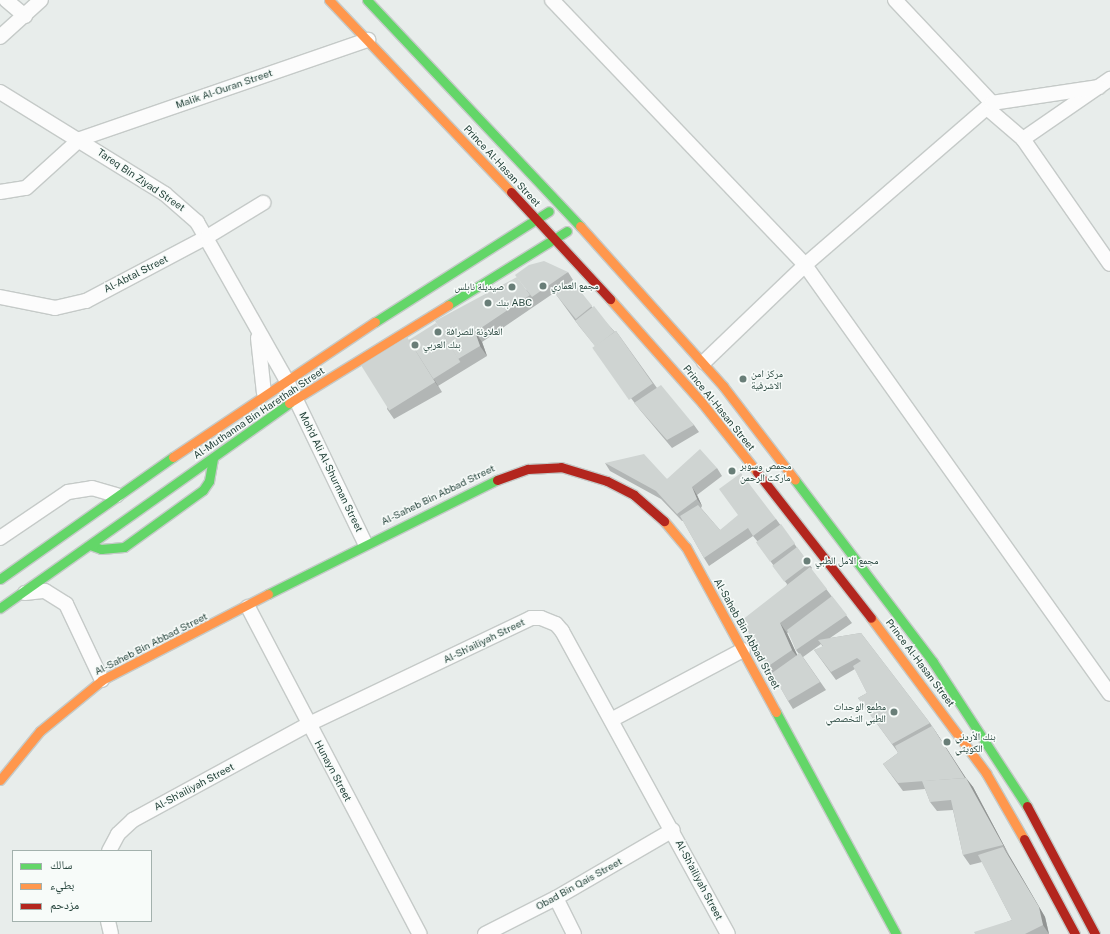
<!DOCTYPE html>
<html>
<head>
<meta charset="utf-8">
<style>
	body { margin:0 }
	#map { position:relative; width:1110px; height:934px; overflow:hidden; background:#e8edeb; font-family:"Public Sans","Noto Naskh Arabic",sans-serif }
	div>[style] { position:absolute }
	.roads { filter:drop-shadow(1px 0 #c5cac8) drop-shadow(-1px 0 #c5cac8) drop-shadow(0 1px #c5cac8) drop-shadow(0 -1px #c5cac8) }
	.street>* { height:14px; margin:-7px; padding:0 7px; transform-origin:7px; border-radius:7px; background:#fcfcfc }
	.fast>* { height:9px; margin:-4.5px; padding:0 4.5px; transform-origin:4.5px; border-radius:4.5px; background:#63d668 }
	.slow>* { height:9px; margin:-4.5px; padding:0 4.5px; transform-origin:4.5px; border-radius:4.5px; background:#ff974d }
	.jam>* { height:9px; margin:-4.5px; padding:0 4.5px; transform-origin:4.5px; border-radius:4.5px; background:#b3261e }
	.wall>* { inset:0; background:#b2b6b5 }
	.shaded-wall>* { inset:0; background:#919493 }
	.building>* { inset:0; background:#cfd4d2; transform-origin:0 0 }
	.dots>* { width:11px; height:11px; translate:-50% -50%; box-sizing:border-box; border:2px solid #f7fbf9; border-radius:50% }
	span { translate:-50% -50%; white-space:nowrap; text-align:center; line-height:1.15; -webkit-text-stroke:3px #f7fbf9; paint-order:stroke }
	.street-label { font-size:10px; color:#24423a }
	.poi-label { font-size:10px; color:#24423a }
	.left { translate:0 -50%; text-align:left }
	.right { translate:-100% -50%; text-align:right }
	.legend { position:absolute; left:12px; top:850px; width:140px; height:72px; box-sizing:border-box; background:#f7fbf9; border:1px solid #a3b1ad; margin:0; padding:5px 7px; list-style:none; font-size:12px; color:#24423a }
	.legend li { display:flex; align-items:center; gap:8px; height:20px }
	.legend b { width:20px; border:1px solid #a3b1ad }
</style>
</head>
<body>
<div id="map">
	<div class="roads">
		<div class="street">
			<div style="left:6px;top:0;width:25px;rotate:40deg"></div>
			<div style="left:552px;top:0;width:366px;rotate:46.3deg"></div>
			<div style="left:805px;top:265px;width:526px;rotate:54.59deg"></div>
			<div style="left:895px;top:0;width:141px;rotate:46.7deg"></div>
			<div style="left:0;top:37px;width:55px;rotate:-42.1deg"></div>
			<div style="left:0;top:92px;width:194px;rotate:31.7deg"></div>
			<div style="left:165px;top:194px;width:43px;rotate:41.2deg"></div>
			<div style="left:197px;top:222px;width:180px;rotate:60.5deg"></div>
			<div style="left:286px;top:379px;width:182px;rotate:64.3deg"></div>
			<div style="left:987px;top:108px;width:48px;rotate:40.7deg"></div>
			<div style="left:1023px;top:139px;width:152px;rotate:55.2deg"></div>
			<div style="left:1023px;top:139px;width:106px;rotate:-34.6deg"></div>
			<div style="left:0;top:192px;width:26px;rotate:-9deg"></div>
			<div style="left:26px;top:188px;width:73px;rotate:-42.2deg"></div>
			<div style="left:80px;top:139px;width:305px;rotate:-19deg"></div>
			<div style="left:0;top:297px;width:56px;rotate:11.3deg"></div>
			<div style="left:55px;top:308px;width:32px;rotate:-13deg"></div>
			<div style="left:86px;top:301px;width:137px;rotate:-27.9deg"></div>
			<div style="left:207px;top:237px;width:66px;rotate:-31.3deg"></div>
			<div style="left:258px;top:338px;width:55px;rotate:83.8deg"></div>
			<div style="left:704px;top:362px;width:140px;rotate:-43.8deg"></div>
			<div style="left:805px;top:265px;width:247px;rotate:-40.9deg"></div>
			<div style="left:992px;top:103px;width:108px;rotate:-8.5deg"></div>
			<div style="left:0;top:538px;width:82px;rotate:-34.1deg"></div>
			<div style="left:68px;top:492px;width:24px;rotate:-9deg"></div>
			<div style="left:92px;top:488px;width:26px;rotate:16deg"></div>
			<div style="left:25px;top:593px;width:20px;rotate:-6deg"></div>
			<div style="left:45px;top:591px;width:25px;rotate:32deg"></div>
			<div style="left:66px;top:604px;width:84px;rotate:64.7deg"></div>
			<div style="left:248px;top:607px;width:369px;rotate:62.3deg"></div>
			<div style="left:613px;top:719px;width:147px;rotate:-28deg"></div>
			<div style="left:109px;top:851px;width:19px;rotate:-62deg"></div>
			<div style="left:118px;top:834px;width:21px;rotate:-43deg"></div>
			<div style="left:133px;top:820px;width:200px;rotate:-28.6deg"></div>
			<div style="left:309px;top:724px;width:246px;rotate:-25.5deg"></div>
			<div style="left:531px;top:618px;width:10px"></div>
			<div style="left:541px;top:618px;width:16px;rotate:22deg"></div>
			<div style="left:556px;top:624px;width:9px;rotate:49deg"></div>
			<div style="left:562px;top:631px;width:345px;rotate:61.3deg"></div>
			<div style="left:556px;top:898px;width:40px;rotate:63.4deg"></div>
			<div style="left:108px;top:921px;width:13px;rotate:77deg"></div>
			<div style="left:485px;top:934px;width:80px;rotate:-26.9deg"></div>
			<div style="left:556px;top:898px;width:135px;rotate:-30.2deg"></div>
		</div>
		<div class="fast">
			<div style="left:367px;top:0;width:311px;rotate:46.7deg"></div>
			<div style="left:448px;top:305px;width:140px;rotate:-31.9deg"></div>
			<div style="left:375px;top:322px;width:206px;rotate:-32.5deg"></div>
			<div style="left:795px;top:480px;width:228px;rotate:52.8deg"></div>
			<div style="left:933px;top:662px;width:172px;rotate:56.9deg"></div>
			<div style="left:90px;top:545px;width:12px;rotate:20deg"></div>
			<div style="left:101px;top:549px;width:23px;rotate:-5deg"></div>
			<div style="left:124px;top:547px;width:97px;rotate:-35.8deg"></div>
			<div style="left:203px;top:490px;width:11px;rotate:-56deg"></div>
			<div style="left:209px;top:481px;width:23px;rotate:-80deg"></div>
			<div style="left:0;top:579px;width:212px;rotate:-35.2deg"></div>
			<div style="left:268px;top:594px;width:256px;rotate:-26.5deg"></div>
			<div style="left:0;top:608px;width:354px;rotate:-35.3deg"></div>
			<div style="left:776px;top:712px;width:252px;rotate:61.6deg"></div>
		</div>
		<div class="slow">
			<div style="left:329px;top:0;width:265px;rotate:46.5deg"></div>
			<div style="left:580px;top:226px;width:215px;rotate:48.2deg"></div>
			<div style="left:723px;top:386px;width:118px;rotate:52.5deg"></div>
			<div style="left:610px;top:299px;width:139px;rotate:48.5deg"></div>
			<div style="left:702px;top:403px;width:88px;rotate:51.4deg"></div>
			<div style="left:289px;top:403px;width:187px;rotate:-31.6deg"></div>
			<div style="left:173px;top:457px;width:243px;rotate:-33.8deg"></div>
			<div style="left:664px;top:521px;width:34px;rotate:50deg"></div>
			<div style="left:686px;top:547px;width:188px;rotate:61.4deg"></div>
			<div style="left:871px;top:618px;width:193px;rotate:53.4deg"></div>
			<div style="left:986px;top:773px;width:76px;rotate:60.1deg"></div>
			<div style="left:0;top:780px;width:63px;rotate:-50.8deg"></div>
			<div style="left:40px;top:731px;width:80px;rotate:-39.4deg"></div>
			<div style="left:102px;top:680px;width:187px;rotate:-27.4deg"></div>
		</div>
		<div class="jam">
			<div style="left:511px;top:192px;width:146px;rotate:47.2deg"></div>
			<div style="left:757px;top:472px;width:185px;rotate:52deg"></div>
			<div style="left:497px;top:480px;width:33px;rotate:-20deg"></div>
			<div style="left:528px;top:469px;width:33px;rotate:-3deg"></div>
			<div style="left:561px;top:467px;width:48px;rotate:16.9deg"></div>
			<div style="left:607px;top:481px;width:30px;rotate:27deg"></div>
			<div style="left:634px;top:495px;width:40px;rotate:41deg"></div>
			<div style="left:1027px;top:806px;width:145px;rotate:62deg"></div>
			<div style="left:1024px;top:839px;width:108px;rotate:61.8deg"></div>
		</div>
	</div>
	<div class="wall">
		<div style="clip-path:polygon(568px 272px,573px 280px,482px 342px,487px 356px,438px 386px,436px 383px,442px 392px,394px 419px,387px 409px,409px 340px)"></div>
		<div style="clip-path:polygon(572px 281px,592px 307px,615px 332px,616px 331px,657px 388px,694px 425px,699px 432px,672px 448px,640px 410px,593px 348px,596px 347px,579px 326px,555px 293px)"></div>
		<div style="clip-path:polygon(evenodd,605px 463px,667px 479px,717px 468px,722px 476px,697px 495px,702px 506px,701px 508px,720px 530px,776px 519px,812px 568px,811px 569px,852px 623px,830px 638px,861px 633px,930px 723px,966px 778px,973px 787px,1009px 855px,1045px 917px,1049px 934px,975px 934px,1012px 920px,982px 862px,970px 865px,963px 855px,953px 810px,937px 811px,930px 802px,925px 789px,903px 791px,889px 772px,883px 764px,898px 753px,897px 751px,858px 698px,867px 693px,855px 669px,836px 680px,814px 650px,823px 647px,821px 644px,803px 657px,826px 690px,793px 709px,788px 701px,774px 676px,767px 667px,787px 584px,773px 566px,774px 566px,757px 543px,758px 542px,753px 536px,709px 566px,704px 558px,683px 521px,682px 521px,661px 499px,610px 471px,605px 463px,789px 632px,796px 650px,799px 654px,797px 655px,787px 633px,789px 632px)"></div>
	</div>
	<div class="shaded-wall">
		<div style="clip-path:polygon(475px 332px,482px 342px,487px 356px,480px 346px)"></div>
		<div style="clip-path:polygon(407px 337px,433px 378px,442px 392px,435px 382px)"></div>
		<div style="clip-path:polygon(692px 487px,697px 495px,702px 506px,697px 499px)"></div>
		<div style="clip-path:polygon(780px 623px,787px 633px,799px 659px,792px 650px)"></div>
		<div style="clip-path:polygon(932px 726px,969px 783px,966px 778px,973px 787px,1009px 855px,1003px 845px)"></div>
		<div style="clip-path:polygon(1003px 847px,1010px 857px,1045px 917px,1049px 934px,1043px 925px)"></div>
	</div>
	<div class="building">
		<div style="clip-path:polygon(544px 261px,568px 272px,532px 297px,515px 275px,529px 265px)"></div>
		<div style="clip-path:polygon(517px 277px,530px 295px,475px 332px,480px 346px,458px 359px,435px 321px)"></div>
		<div style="left:572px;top:281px;width:32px;height:21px;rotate:51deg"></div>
		<div style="left:594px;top:306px;width:33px;height:24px;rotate:52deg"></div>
		<div style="left:436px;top:323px;width:46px;height:32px;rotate:58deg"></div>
		<div style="left:616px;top:331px;width:64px;height:29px;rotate:55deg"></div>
		<div style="left:407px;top:337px;width:53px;height:54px;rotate:58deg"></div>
		<div style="clip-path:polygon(661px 385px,694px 425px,667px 440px,634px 403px)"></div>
		<div style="clip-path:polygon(700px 449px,717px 468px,692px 487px,697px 499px,677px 514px,656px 491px,605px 463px,644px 454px,667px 479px)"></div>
		<div style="clip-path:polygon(741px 473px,776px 519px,753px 536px,748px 528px,704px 558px,680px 516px,698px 505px,720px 530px,738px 515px,719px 489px)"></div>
		<div style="left:781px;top:524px;width:24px;height:31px;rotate:54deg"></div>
		<div style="left:797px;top:547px;width:20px;height:31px;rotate:53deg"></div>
		<div style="clip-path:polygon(810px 567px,827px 589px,780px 623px,792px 650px,767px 667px,742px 620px)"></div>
		<div style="clip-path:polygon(832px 596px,847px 615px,796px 650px,787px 630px)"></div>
		<div style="clip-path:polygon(861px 633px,930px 723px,892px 744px,858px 698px,867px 693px,853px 666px,861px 661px,857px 658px,831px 672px,814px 650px,823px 646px,818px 640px)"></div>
		<div style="clip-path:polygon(800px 653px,820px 682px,788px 701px,772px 673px)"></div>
		<div style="clip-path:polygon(932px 726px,965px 778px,898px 783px,883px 764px,898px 753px,895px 746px)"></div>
		<div style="clip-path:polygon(966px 778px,1003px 845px,963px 855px,951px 800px,930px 802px,922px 781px)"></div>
		<div style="clip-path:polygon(1003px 847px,1039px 907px,1043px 925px,1025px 934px,975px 934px,974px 932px,1012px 920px,978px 855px)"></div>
	</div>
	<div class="dots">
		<div style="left:543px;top:286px;background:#697e78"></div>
		<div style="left:512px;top:287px;background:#697e78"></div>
		<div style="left:488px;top:303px;background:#697e78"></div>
		<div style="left:438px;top:332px;background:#697e78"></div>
		<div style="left:415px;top:345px;background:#697e78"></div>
		<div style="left:743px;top:379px;background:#697e78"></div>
		<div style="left:732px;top:471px;background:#697e78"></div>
		<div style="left:807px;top:561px;background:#697e78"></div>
		<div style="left:894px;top:712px;background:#697e78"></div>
		<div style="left:947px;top:742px;background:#697e78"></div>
	</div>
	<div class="street-label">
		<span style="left:224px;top:89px;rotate:-19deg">Malik Al-Ouran Street</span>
		<span style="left:502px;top:166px;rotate:47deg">Prince Al-Hasan Street</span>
		<span style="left:141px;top:180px;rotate:34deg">Tareq Bin Ziyad Street</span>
		<span style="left:136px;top:274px;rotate:-27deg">Al-Abtal Street</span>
		<span style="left:719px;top:408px;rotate:51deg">Prince Al-Hasan Street</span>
		<span style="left:259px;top:413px;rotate:-34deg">Al-Muthanna Bin Harethah Street</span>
		<span style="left:331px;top:472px;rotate:64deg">Moh'd Ali Al-Shurman Street</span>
		<span style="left:438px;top:495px;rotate:-26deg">Al-Saheb Bin Abbad Street</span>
		<span style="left:747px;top:634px;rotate:61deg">Al-Saheb Bin Abbad Street</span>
		<span style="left:484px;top:641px;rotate:-26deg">Al-Sh'ailiyah Street</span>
		<span style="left:151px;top:644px;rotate:-27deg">Al-Saheb Bin Abbad Street</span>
		<span style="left:920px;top:663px;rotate:53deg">Prince Al-Hasan Street</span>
		<span style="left:333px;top:771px;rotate:62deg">Hunayn Street</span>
		<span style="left:194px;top:787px;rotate:-28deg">Al-Sh'ailiyah Street</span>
		<span style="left:699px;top:880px;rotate:62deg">Al-Sh'ailiyah Street</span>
		<span style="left:579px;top:884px;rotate:-29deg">Obad Bin Qais Street</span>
	</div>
	<div class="poi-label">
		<span class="left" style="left:551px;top:286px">مجمع العماري</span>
		<span class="right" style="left:504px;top:287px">صيديلة نابلس</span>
		<span class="left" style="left:496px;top:303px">بنك ABC</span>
		<span class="left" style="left:446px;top:332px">العلاونة للصرافة</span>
		<span class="left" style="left:423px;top:345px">بنك العربي</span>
		<span class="left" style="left:751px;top:379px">مركز امن<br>الاشرفية</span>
		<span class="left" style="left:740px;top:471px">محمص وسوبر<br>ماركت الرحمن</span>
		<span class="left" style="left:815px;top:561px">مجمع الامل الطبي</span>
		<span class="right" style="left:886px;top:712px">مطمع الوحدات<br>الطبي التخصصي</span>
		<span class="left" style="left:955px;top:742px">بنك الأردني<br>الكويتي</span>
	</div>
	<ul class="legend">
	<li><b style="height:5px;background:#63d668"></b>سالك</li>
	<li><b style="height:5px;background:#ff974d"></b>بطيء</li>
	<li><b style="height:5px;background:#b3261e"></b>مزدحم</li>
	</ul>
</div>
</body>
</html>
